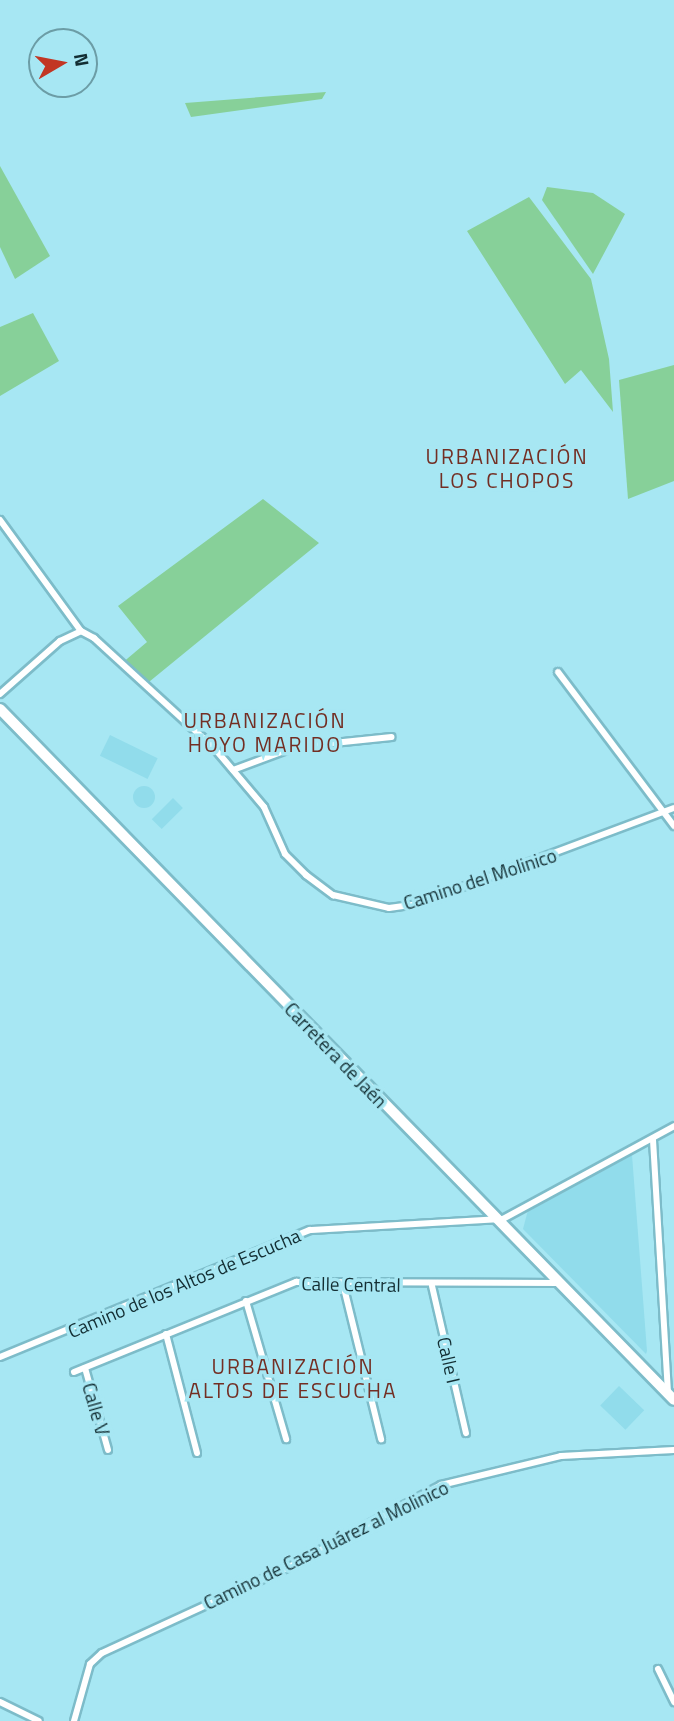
<!DOCTYPE html>
<html>
<head>
<meta charset="utf-8">
<style>
	body { margin:0 }
	#map { position:relative; width:674px; height:1721px; overflow:hidden; background:#a7e7f3; font-family:"Titillium Web",sans-serif }
	div>[style] { position:absolute }
	.built>* { inset:0; background:#91dceb; transform-origin:0 0 }
	.round { border-radius:50% }
	.green>* { inset:0; background:#87d099 }
	.roads { filter:drop-shadow(2px 0 #7dbcc9) drop-shadow(-2px 0 #7dbcc9) drop-shadow(0 2px #7dbcc9) drop-shadow(0 -2px #7dbcc9) }
	.street>* { height:6px; margin:-3px; padding:0 3px; transform-origin:3px; border-radius:3px; background:#fff }
	.highway>* { height:10px; margin:-5px; padding:0 5px; transform-origin:5px; border-radius:5px; background:#fff }
	span { translate:-50% -50%; white-space:nowrap; text-align:center; line-height:1.15; -webkit-text-stroke:7px #a7e7f3; paint-order:stroke }
	.street-label { font-size:19px; color:#132e33 }
	.neighbourhood-label { font-size:21px; color:#732e23; letter-spacing:2px }
	.north { position:absolute; left:28px; top:28px; width:70px; height:70px; box-sizing:border-box; background:#a7e7f3; border:2px solid #6c9da6; border-radius:50%; rotate:80deg; font-size:19px; font-weight:700; line-height:28px; text-align:center; color:#132e33 }
	.north::after { content:''; display:block; margin:auto; width:24px; height:32px; background:#c23623; clip-path:polygon(50% 0,100% 100%,50% 72%,0 100%) }
</style>
</head>
<body>
<div id="map">
	<div class="built">
		<div style="left:110px;top:735px;width:53px;height:23px;rotate:26deg"></div>
		<div class="round" style="left:133px;top:786px;width:22px;height:22px"></div>
		<div style="left:173px;top:798px;width:14px;height:30px;rotate:45deg"></div>
		<div style="clip-path:polygon(632px 1155px,647px 1351px,646px 1354px,523px 1229px,528px 1210px)"></div>
		<div style="left:619px;top:1386px;width:35px;height:27px;rotate:44deg"></div>
	</div>
	<div class="green">
		<div style="clip-path:polygon(326px 92px,322px 99px,191px 117px,185px 103px)"></div>
		<div style="clip-path:polygon(0 166px,50px 256px,15px 279px,0 247px)"></div>
		<div style="clip-path:polygon(547px 187px,593px 193px,625px 214px,593px 274px,542px 200px)"></div>
		<div style="clip-path:polygon(529px 197px,591px 279px,609px 359px,613px 412px,581px 370px,565px 384px,467px 231px)"></div>
		<div style="clip-path:polygon(33px 313px,59px 361px,0 396px,0 327px)"></div>
		<div style="clip-path:polygon(674px 365px,674px 481px,628px 499px,619px 380px)"></div>
		<div style="clip-path:polygon(263px 499px,319px 543px,144px 686px,121px 664px,147px 642px,118px 606px)"></div>
	</div>
	<div class="roads">
		<div class="street">
			<div style="left:0;top:520px;width:137px;rotate:53.9deg"></div>
			<div style="left:558px;top:672px;width:193px;rotate:53deg"></div>
			<div style="left:0;top:694px;width:80px;rotate:-41.5deg"></div>
			<div style="left:60px;top:641px;width:23px;rotate:-25deg"></div>
			<div style="left:81px;top:631px;width:15px;rotate:28deg"></div>
			<div style="left:94px;top:638px;width:164px;rotate:42.5deg"></div>
			<div style="left:215px;top:749px;width:76px;rotate:49.8deg"></div>
			<div style="left:264px;top:807px;width:51px;rotate:65.9deg"></div>
			<div style="left:285px;top:854px;width:30px;rotate:45deg"></div>
			<div style="left:306px;top:875px;width:34px;rotate:37deg"></div>
			<div style="left:333px;top:895px;width:57px;rotate:13.1deg"></div>
			<div style="left:389px;top:908px;width:28px;rotate:-8deg"></div>
			<div style="left:417px;top:904px;width:274px;rotate:-20.5deg"></div>
			<div style="left:233px;top:770px;width:66px;rotate:-20.4deg"></div>
			<div style="left:295px;top:747px;width:97px;rotate:-5.9deg"></div>
			<div style="left:653px;top:1140px;width:253px;rotate:86.6deg"></div>
			<div style="left:343px;top:1284px;width:160px;rotate:76.2deg"></div>
			<div style="left:432px;top:1286px;width:151px;rotate:77deg"></div>
			<div style="left:246px;top:1301px;width:144px;rotate:73.8deg"></div>
			<div style="left:166px;top:1334px;width:123px;rotate:75.4deg"></div>
			<div style="left:0;top:1357px;width:335px;rotate:-22.3deg"></div>
			<div style="left:310px;top:1230px;width:193px;rotate:-3.3deg"></div>
			<div style="left:503px;top:1219px;width:195px;rotate:-28.5deg"></div>
			<div style="left:85px;top:1368px;width:85px;rotate:74.3deg"></div>
			<div style="left:74px;top:1372px;width:240px;rotate:-22.1deg"></div>
			<div style="left:296px;top:1282px;width:264px;rotate:0.2deg"></div>
			<div style="left:658px;top:1669px;width:37px;rotate:64deg"></div>
			<div style="left:0;top:1702px;width:43px;rotate:26deg"></div>
			<div style="left:74px;top:1721px;width:59px;rotate:-74.3deg"></div>
			<div style="left:90px;top:1664px;width:16px;rotate:-43deg"></div>
			<div style="left:102px;top:1653px;width:204px;rotate:-24.7deg"></div>
			<div style="left:287px;top:1568px;width:175px;rotate:-28.3deg"></div>
			<div style="left:441px;top:1485px;width:123px;rotate:-13.6deg"></div>
			<div style="left:561px;top:1456px;width:113px;rotate:-3deg"></div>
		</div>
		<div class="highway">
			<div style="left:0;top:709px;width:965px;rotate:45.71deg"></div>
		</div>
	</div>
	<div class="street-label">
		<span style="left:480px;top:879px;rotate:-18deg">Camino del Molinico</span>
		<span style="left:336px;top:1055px;rotate:46deg">Carretera de Jaén</span>
		<span style="left:184px;top:1283px;rotate:-23deg">Camino de los Altos de Escucha</span>
		<span style="left:351px;top:1284px;rotate:1deg">Calle Central</span>
		<span style="left:449px;top:1360px;rotate:77deg">Calle I</span>
		<span style="left:96px;top:1409px;rotate:74deg">Calle V</span>
		<span style="left:326px;top:1545px;rotate:-26deg">Camino de Casa Juárez al Molinico</span>
	</div>
	<div class="neighbourhood-label">
		<span style="left:507px;top:468px">URBANIZACIÓN<br>LOS CHOPOS</span>
		<span style="left:265px;top:732px">URBANIZACIÓN<br>HOYO MARIDO</span>
		<span style="left:293px;top:1378px">URBANIZACIÓN<br>ALTOS DE ESCUCHA</span>
	</div>
	<div class="north">N</div>
</div>
</body>
</html>
